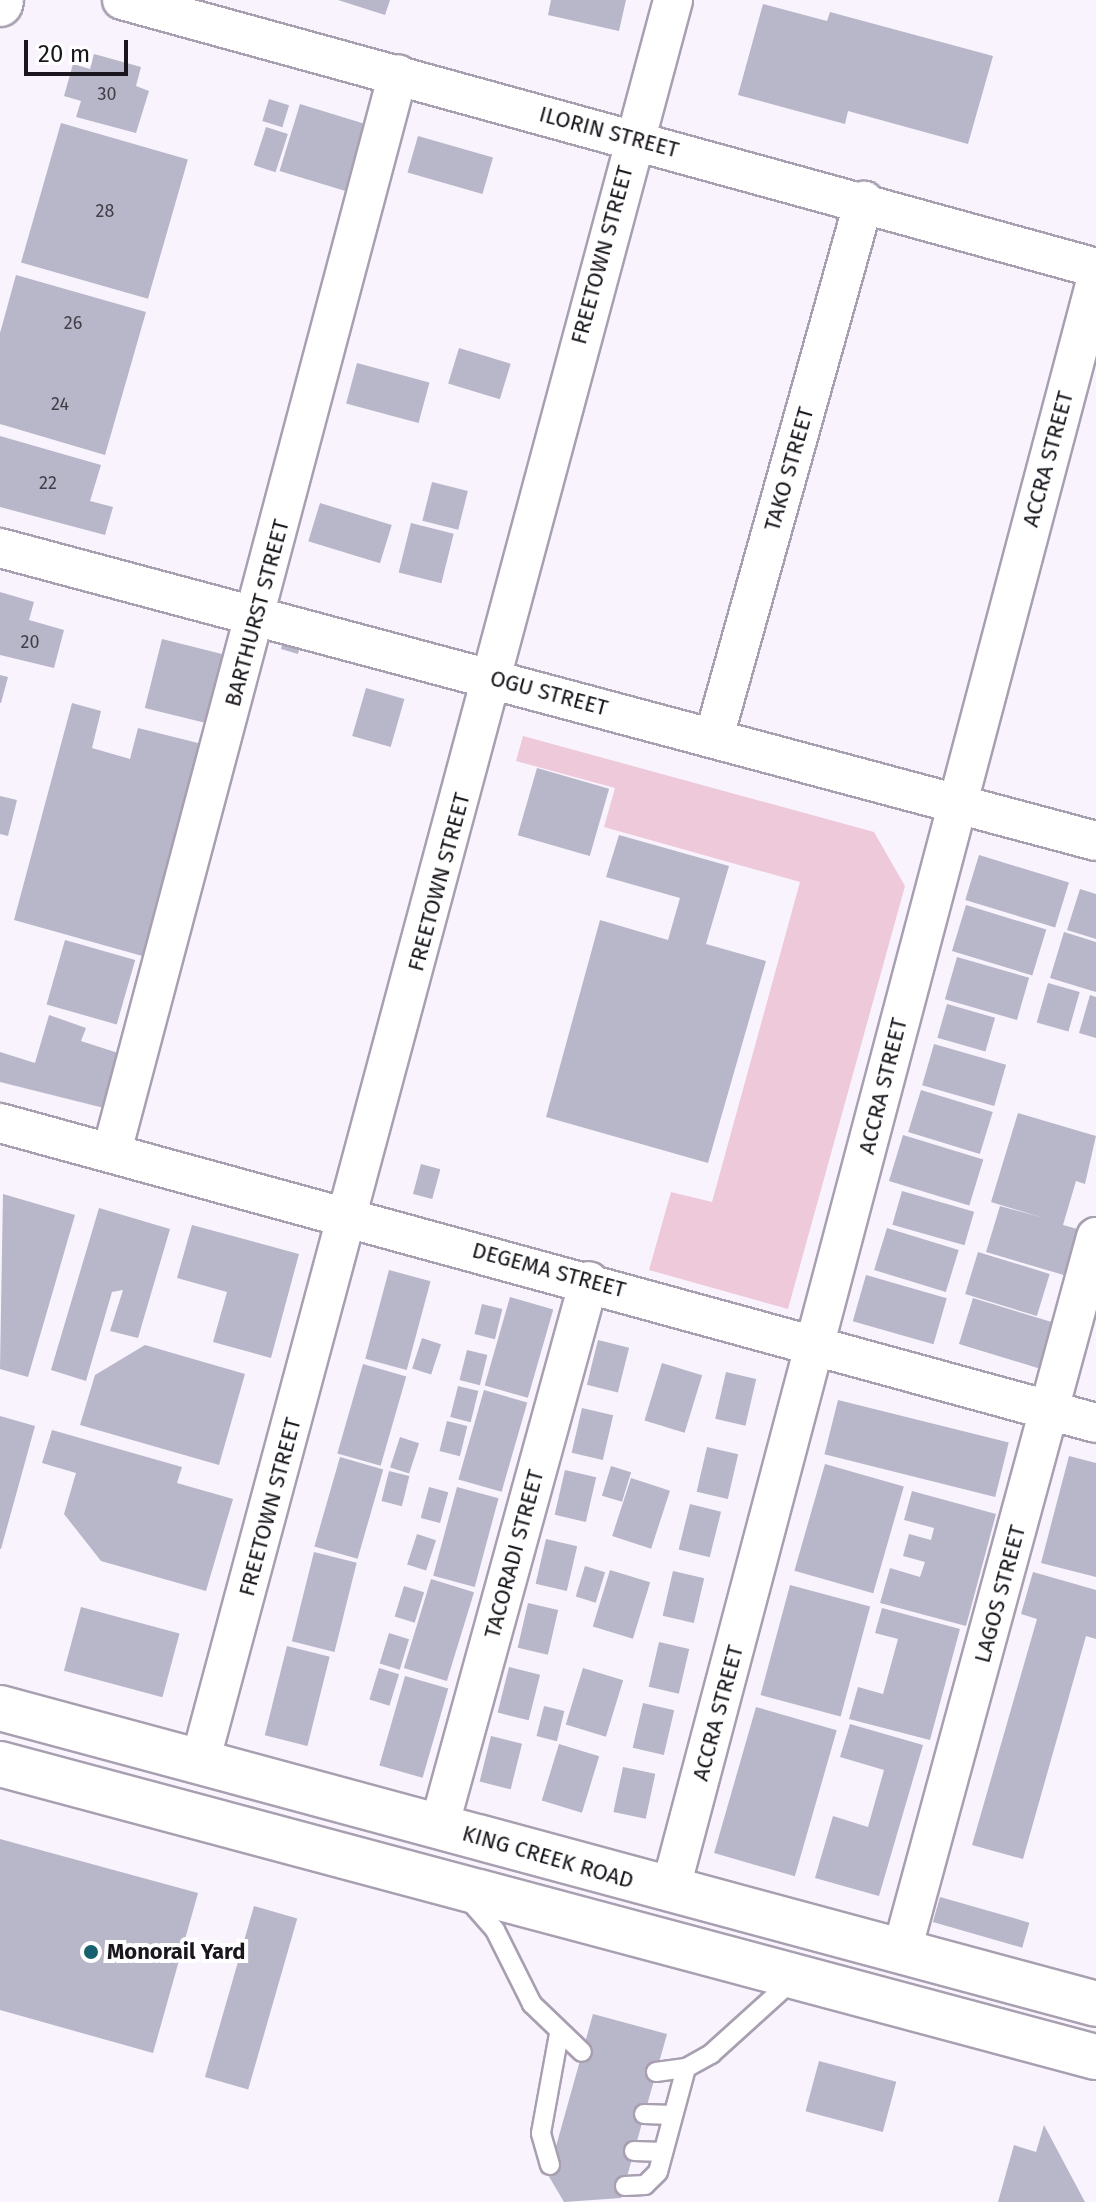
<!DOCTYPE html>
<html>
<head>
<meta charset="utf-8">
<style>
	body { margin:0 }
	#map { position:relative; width:1096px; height:2202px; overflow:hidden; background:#f9f3fe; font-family:"Fira Sans",sans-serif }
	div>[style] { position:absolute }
	.green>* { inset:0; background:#edc9da }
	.building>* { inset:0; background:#b8b6c9; transform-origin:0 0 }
	.roads { filter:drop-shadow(2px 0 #a89fb0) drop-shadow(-2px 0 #a89fb0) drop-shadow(0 2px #a89fb0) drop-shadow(0 -2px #a89fb0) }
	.lane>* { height:18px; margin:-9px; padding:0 9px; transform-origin:9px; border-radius:9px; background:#fff }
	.street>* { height:38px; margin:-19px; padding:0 19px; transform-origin:19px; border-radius:19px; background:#fff }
	.secondary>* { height:44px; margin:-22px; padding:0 22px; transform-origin:22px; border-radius:22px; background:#fff }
	.dots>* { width:22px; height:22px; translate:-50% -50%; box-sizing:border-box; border:4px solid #fff; border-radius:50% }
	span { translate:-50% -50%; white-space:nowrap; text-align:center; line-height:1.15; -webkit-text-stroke:8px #fff; paint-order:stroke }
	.number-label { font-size:18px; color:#423e48 }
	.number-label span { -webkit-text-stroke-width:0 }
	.street-label { font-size:22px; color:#1a161d }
	.poi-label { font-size:22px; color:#1a161d; font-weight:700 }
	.left { translate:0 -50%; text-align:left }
	.scale { position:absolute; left:24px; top:40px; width:104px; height:36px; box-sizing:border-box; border:4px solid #1a161d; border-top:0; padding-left:10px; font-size:24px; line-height:28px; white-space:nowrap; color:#1a161d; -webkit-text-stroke:6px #fff; paint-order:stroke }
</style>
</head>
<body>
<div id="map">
	<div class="green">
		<div style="clip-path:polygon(523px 736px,874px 832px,905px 886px,788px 1309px,649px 1270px,671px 1192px,712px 1202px,800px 882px,604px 827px,615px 788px,516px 761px)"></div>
	</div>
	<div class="building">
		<div style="clip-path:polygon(338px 0,390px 0,385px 15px)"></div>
		<div style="clip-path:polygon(551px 0,626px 0,619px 31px,548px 15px)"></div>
		<div style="clip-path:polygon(763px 4px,827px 21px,830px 12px,993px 56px,968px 144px,848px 111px,845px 124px,738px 95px)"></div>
		<div style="clip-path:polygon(94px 54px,141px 67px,136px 86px,149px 91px,136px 133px,76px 117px,81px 101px,64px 96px,73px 64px,90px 69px)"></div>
		<div style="left:269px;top:99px;width:21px;height:23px;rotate:17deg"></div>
		<div style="left:300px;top:104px;width:75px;height:70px;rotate:17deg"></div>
		<div style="left:61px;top:123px;width:132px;height:145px;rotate:16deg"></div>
		<div style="left:266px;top:127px;width:23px;height:40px;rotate:18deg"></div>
		<div style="left:418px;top:136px;width:78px;height:38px;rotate:16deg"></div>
		<div style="clip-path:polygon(16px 275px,146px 312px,105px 455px,0 424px,0 333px)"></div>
		<div style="left:459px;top:348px;width:54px;height:37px;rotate:17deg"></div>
		<div style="left:357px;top:363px;width:75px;height:42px;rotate:15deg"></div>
		<div style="clip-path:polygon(0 436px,101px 465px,90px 501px,113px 507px,105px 535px,0 507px)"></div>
		<div style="left:432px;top:482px;width:37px;height:40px;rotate:14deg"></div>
		<div style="left:320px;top:503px;width:75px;height:40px;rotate:17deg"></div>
		<div style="left:411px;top:523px;width:44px;height:51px;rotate:14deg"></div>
		<div style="clip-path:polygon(0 592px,34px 602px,29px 620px,64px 630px,54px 668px,0 655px)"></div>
		<div style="left:162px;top:639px;width:66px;height:71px;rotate:14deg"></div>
		<div style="clip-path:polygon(283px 640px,300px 646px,298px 654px,281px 649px)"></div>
		<div style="clip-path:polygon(0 675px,8px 677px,1px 703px,0 703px)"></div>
		<div style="left:366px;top:688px;width:40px;height:50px;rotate:16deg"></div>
		<div style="clip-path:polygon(72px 703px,101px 711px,92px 748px,130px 759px,138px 728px,202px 744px,146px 957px,14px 920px)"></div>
		<div style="left:537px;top:768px;width:75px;height:70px;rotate:16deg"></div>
		<div style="clip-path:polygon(0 796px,17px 800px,8px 836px,0 834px)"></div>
		<div style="clip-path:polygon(619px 835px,729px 866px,706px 944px,766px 961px,708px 1163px,546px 1117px,600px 920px,668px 940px,680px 898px,606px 877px)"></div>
		<div style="left:979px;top:855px;width:94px;height:47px;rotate:17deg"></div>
		<div style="clip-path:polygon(1080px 889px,1096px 894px,1096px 939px,1067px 930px)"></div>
		<div style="left:966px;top:905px;width:84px;height:48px;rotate:17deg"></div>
		<div style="clip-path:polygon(1064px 932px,1096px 942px,1096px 992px,1050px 978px)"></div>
		<div style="left:65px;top:940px;width:73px;height:67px;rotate:16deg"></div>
		<div style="left:957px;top:957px;width:75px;height:44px;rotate:16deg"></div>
		<div style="left:1048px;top:983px;width:33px;height:41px;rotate:16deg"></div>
		<div style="clip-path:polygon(1090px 995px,1096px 997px,1096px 1038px,1079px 1033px)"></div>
		<div style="left:947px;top:1004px;width:50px;height:35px;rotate:16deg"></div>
		<div style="clip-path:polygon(49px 1015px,86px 1028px,81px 1041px,118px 1053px,108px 1109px,0 1082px,0 1052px,35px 1063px)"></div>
		<div style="left:934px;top:1044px;width:75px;height:43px;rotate:16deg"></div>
		<div style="left:921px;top:1090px;width:75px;height:44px;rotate:17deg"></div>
		<div style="clip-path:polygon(1018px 1113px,1096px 1136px,1085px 1184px,1076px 1181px,1063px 1225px,1081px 1230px,1067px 1276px,986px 1252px,1000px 1206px,1044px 1218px,991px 1202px)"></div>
		<div style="left:903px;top:1135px;width:84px;height:48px;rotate:17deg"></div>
		<div style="left:421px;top:1164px;width:20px;height:31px;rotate:15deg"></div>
		<div style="left:902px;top:1191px;width:75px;height:35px;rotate:16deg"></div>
		<div style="clip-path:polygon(3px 1194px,75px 1215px,28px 1377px,0 1369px)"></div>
		<div style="clip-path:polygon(99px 1208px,170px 1229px,138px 1338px,110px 1331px,123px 1290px,112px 1292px,86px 1381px,51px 1370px)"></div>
		<div style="clip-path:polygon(192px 1225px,299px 1254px,271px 1358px,213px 1342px,227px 1292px,177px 1278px)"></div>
		<div style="left:887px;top:1228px;width:75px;height:44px;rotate:17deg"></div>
		<div style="left:978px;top:1252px;width:75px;height:44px;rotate:17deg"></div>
		<div style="left:389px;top:1270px;width:43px;height:92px;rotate:15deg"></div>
		<div style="left:866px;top:1275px;width:84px;height:48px;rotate:16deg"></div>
		<div style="left:510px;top:1297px;width:45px;height:92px;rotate:16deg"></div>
		<div style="left:973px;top:1298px;width:84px;height:48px;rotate:17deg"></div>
		<div style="left:482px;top:1304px;width:21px;height:31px;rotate:14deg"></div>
		<div style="left:422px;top:1338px;width:20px;height:32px;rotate:18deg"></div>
		<div style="left:598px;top:1340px;width:32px;height:46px;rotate:14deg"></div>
		<div style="clip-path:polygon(145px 1345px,245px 1374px,219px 1465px,80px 1425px,95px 1375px)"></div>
		<div style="left:467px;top:1350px;width:21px;height:31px;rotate:14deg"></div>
		<div style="left:662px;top:1363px;width:42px;height:60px;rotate:17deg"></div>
		<div style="left:363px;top:1364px;width:45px;height:93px;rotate:16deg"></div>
		<div style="left:726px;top:1372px;width:31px;height:48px;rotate:13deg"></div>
		<div style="left:458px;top:1386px;width:21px;height:32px;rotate:14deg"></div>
		<div style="left:484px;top:1390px;width:45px;height:93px;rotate:16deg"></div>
		<div style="left:838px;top:1400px;width:176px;height:56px;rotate:14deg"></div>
		<div style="left:582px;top:1408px;width:32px;height:46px;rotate:13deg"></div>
		<div style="clip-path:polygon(0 1416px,35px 1426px,1px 1549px,0 1549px)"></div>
		<div style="left:447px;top:1421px;width:21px;height:31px;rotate:14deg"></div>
		<div style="clip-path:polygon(52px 1430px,182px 1467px,177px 1483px,233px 1499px,206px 1591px,101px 1561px,64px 1514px,76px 1473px,42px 1463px)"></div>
		<div style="left:400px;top:1437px;width:20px;height:32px;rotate:18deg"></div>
		<div style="left:707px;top:1447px;width:32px;height:46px;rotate:13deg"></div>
		<div style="clip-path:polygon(1069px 1456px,1096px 1463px,1096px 1577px,1041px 1563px)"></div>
		<div style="left:340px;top:1457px;width:45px;height:93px;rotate:16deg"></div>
		<div style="left:825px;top:1464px;width:82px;height:111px;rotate:16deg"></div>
		<div style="left:611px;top:1466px;width:21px;height:31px;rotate:17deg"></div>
		<div style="left:565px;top:1470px;width:32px;height:46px;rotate:13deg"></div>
		<div style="left:389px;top:1471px;width:21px;height:31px;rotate:14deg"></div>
		<div style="left:631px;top:1478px;width:41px;height:61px;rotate:18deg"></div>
		<div style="left:429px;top:1487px;width:20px;height:32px;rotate:15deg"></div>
		<div style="left:457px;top:1487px;width:43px;height:92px;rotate:15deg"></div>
		<div style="clip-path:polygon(912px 1491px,996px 1514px,966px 1626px,880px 1603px,890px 1568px,920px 1577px,925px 1562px,903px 1556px,909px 1534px,931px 1540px,934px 1528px,904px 1520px)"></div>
		<div style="left:690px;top:1504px;width:32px;height:47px;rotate:14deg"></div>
		<div style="left:417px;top:1534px;width:20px;height:32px;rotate:18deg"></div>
		<div style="left:546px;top:1539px;width:32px;height:46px;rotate:13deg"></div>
		<div style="left:314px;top:1552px;width:44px;height:92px;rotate:14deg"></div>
		<div style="left:585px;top:1566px;width:21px;height:32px;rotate:17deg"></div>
		<div style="left:610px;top:1570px;width:42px;height:59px;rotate:17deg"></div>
		<div style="left:673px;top:1571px;width:32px;height:46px;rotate:13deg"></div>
		<div style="clip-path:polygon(1033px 1572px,1096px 1590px,1096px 1639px,1086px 1636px,1023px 1859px,972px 1845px,1037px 1619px,1021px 1614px)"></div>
		<div style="left:431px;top:1579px;width:45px;height:93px;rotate:17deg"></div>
		<div style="left:790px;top:1585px;width:83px;height:114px;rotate:15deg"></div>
		<div style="left:404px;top:1586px;width:21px;height:32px;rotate:17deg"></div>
		<div style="left:528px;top:1603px;width:31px;height:46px;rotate:13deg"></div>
		<div style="left:81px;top:1607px;width:102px;height:66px;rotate:15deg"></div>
		<div style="clip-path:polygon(882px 1608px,960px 1629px,930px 1740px,849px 1719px,858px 1687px,883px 1694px,898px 1639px,875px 1633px)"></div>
		<div style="left:389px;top:1633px;width:21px;height:32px;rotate:17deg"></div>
		<div style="left:659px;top:1642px;width:31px;height:46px;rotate:13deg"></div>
		<div style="left:287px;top:1646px;width:44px;height:92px;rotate:14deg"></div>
		<div style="left:509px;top:1667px;width:32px;height:47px;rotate:14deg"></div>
		<div style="left:379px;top:1668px;width:21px;height:33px;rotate:17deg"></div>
		<div style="left:583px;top:1668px;width:42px;height:59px;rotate:17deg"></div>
		<div style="left:405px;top:1676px;width:45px;height:93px;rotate:16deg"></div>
		<div style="left:643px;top:1703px;width:32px;height:46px;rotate:13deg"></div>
		<div style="left:544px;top:1706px;width:21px;height:31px;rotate:14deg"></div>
		<div style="left:756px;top:1707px;width:84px;height:152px;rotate:16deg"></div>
		<div style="clip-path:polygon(850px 1724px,923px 1745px,879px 1896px,815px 1878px,833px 1816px,868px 1827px,884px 1770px,840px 1757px)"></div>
		<div style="left:491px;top:1736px;width:32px;height:47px;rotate:14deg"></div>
		<div style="left:559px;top:1744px;width:42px;height:59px;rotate:17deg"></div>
		<div style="left:623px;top:1767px;width:33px;height:46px;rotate:12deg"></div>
		<div style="clip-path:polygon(0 1839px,198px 1893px,153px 2053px,0 2010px)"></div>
		<div style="left:940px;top:1897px;width:93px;height:26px;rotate:16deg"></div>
		<div style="left:254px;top:1906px;width:45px;height:178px;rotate:16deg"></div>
		<div style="clip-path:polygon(593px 2014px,667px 2034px,621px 2198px,564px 2202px,548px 2175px)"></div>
		<div style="left:819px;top:2061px;width:80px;height:52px;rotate:15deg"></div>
		<div style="clip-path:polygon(1044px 2125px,1085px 2202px,998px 2202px,1014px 2145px,1036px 2152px)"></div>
	</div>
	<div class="roads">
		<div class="lane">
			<div style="left:468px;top:1899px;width:41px;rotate:48.9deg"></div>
			<div style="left:495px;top:1930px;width:83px;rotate:63.4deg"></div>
			<div style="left:532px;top:2004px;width:69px;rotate:43.8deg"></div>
			<div style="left:656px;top:2072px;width:30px;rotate:-8deg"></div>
			<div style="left:686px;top:2068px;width:29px;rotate:-29deg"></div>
			<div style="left:711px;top:2054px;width:112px;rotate:-42.1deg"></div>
			<div style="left:644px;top:2114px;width:29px;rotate:2deg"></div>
			<div style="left:634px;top:2151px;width:29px;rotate:2deg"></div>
			<div style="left:550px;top:2165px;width:33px;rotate:-106deg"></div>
			<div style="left:541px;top:2133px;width:101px;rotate:-79.7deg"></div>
			<div style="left:625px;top:2186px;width:20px;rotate:-3deg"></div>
			<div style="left:645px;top:2185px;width:18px;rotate:-45deg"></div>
			<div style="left:658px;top:2172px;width:108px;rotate:-74.9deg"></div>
		</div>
		<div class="street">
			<div style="left:122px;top:0;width:1010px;rotate:15.38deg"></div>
			<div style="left:0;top:548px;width:1134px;rotate:14.97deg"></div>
			<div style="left:714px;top:737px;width:557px;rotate:-74.37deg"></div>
			<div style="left:0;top:1123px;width:1136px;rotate:15.31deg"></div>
			<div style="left:112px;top:1151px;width:1114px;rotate:-75.13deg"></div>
			<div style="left:200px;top:1762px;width:1824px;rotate:-74.97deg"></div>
			<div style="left:439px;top:1827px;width:566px;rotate:-74.64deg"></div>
			<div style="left:670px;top:1891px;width:1665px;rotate:-75.18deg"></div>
			<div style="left:902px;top:1950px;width:739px;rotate:-74.78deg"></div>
		</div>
		<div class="secondary">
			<div style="left:0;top:4px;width:4px;rotate:-76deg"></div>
			<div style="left:0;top:1708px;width:1135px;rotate:15.11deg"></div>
			<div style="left:0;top:1764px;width:1134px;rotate:14.97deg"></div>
		</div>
	</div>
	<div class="dots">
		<div style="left:91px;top:1952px;background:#17606f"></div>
	</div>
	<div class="number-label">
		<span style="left:107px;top:94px">30</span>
		<span style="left:105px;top:211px">28</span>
		<span style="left:73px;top:323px">26</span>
		<span style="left:60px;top:404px">24</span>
		<span style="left:48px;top:483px">22</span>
		<span style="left:30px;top:642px">20</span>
	</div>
	<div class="street-label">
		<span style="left:609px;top:132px;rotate:15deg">ILORIN STREET</span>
		<span style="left:602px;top:255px;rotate:-75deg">FREETOWN STREET</span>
		<span style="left:1048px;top:459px;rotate:-75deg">ACCRA STREET</span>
		<span style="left:789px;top:469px;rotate:-74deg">TAKO STREET</span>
		<span style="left:257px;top:613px;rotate:-75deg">BARTHURST STREET</span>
		<span style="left:549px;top:693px;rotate:15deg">OGU STREET</span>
		<span style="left:439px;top:882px;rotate:-75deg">FREETOWN STREET</span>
		<span style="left:883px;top:1086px;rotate:-76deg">ACCRA STREET</span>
		<span style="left:549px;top:1270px;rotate:15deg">DEGEMA STREET</span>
		<span style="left:270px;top:1507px;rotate:-75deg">FREETOWN STREET</span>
		<span style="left:514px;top:1554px;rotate:-75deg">TACORADI STREET</span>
		<span style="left:1000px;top:1594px;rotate:-75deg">LAGOS STREET</span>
		<span style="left:718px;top:1713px;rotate:-75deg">ACCRA STREET</span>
		<span style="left:548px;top:1857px;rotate:16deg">KING CREEK ROAD</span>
	</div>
	<div class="poi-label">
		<span class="left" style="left:107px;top:1952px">Monorail Yard</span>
	</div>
	<div class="scale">20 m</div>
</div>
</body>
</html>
